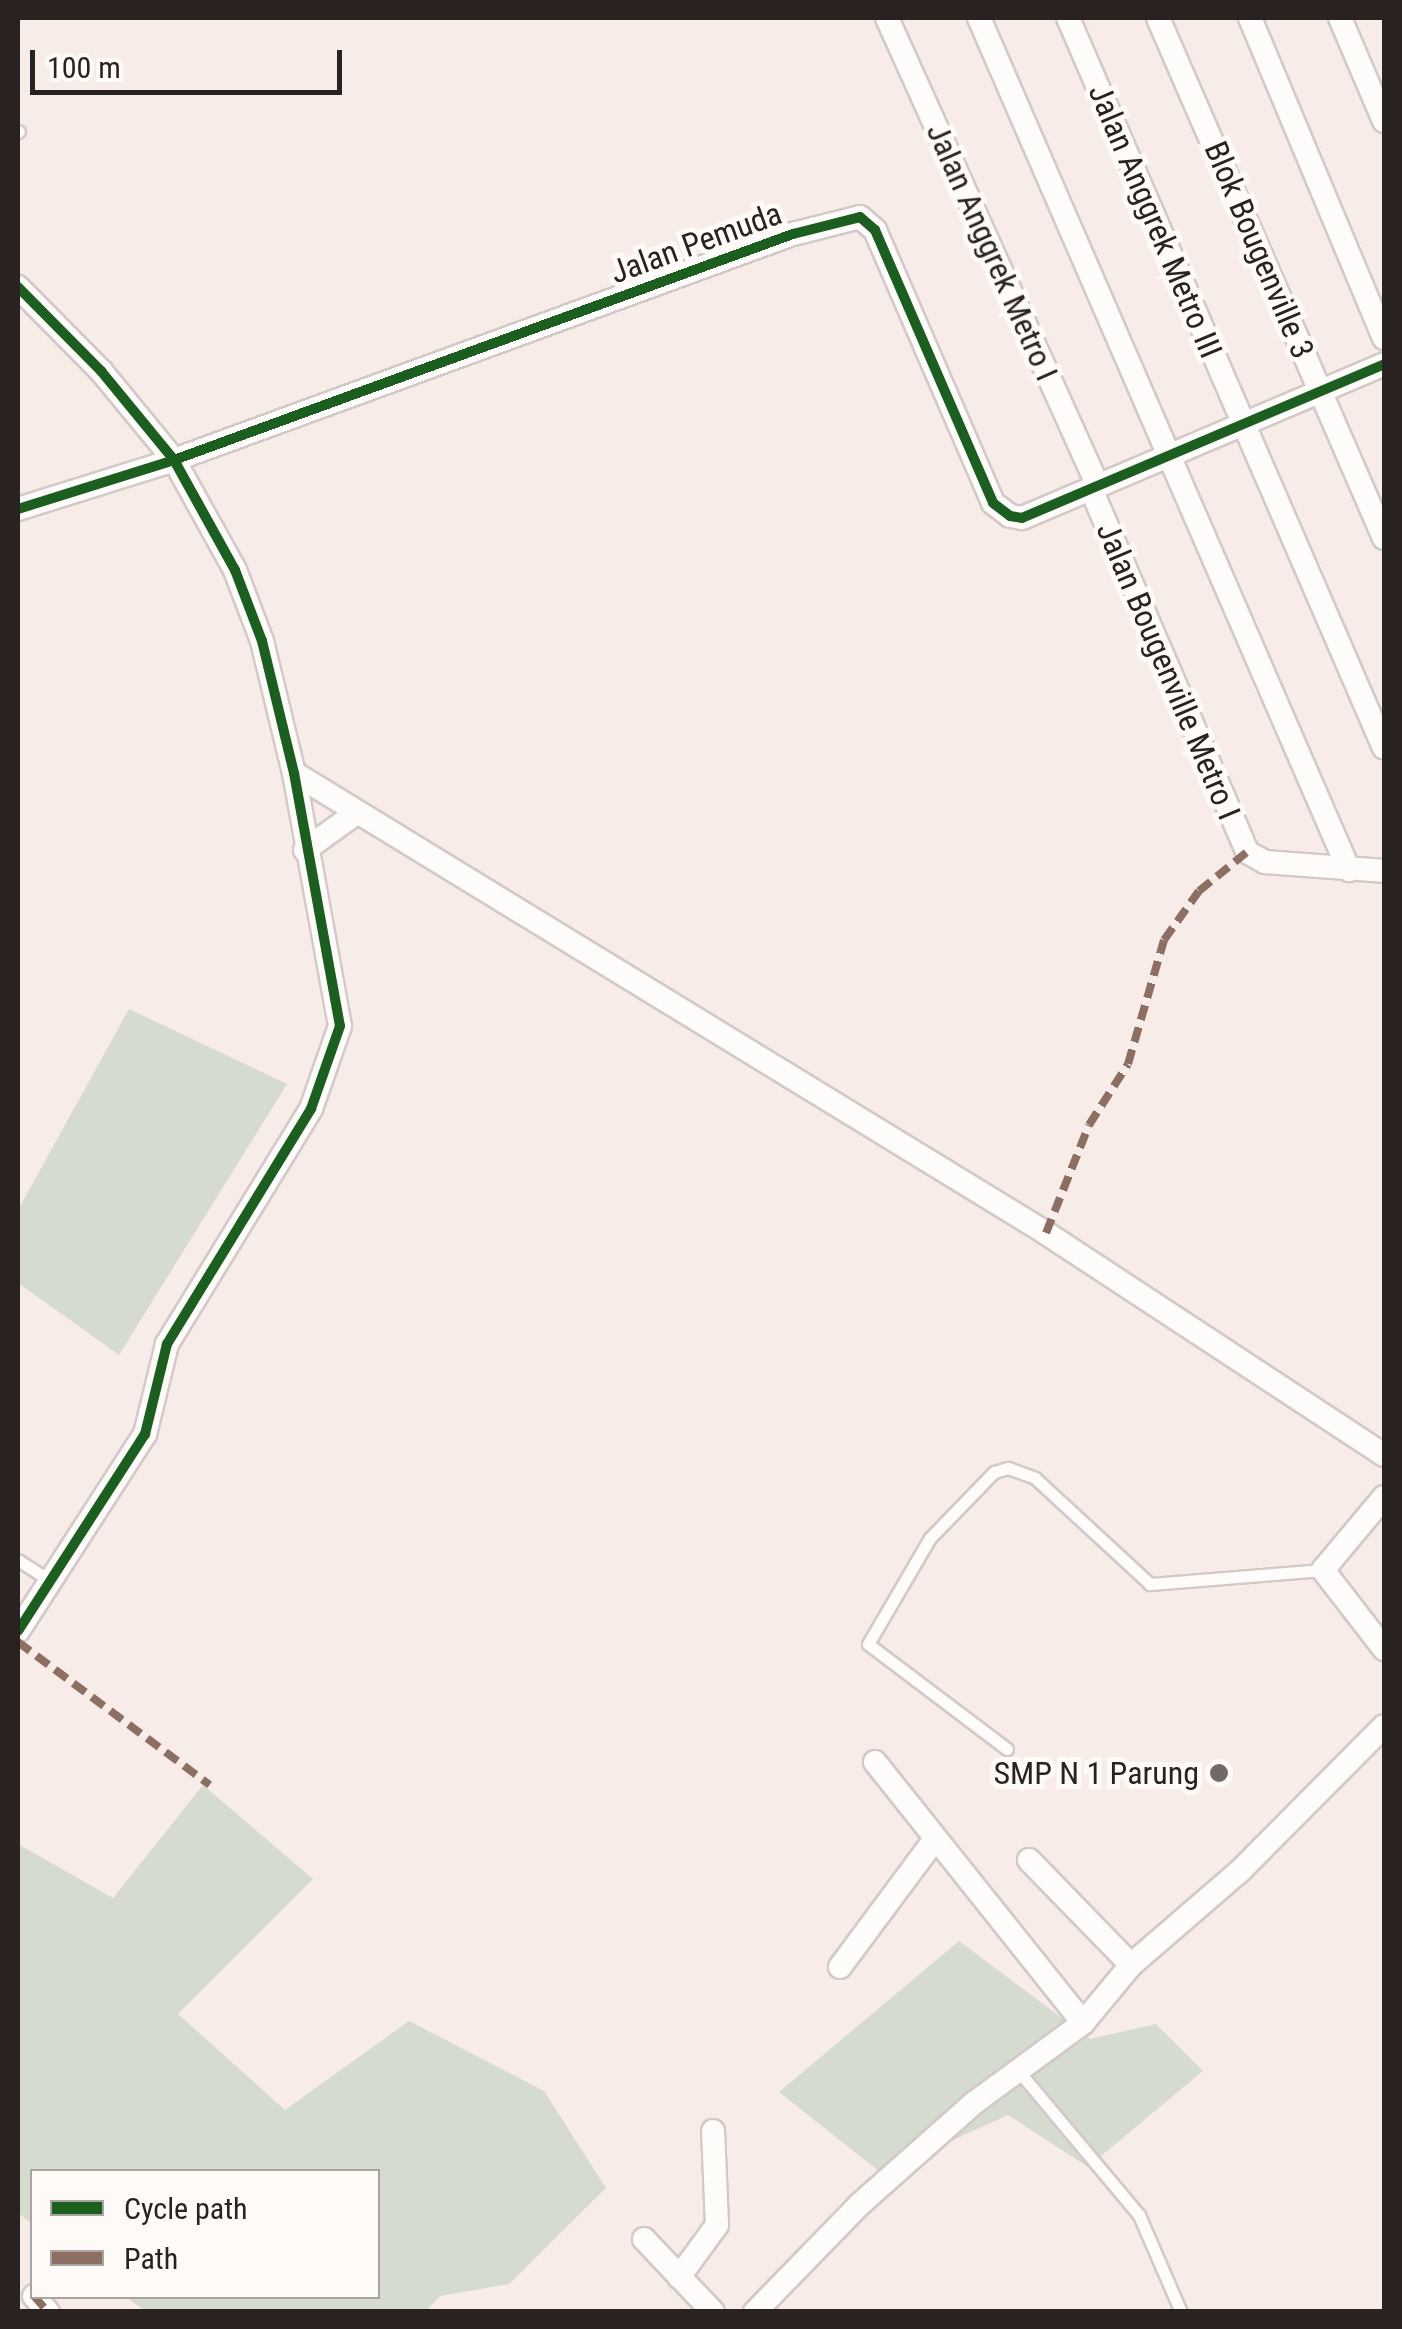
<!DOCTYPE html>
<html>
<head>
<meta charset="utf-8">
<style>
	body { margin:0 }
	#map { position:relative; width:1402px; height:2329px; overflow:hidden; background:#f7ece7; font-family:"Roboto Condensed",sans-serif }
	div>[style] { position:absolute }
	.green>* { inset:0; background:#d5dccf }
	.roads { filter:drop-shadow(2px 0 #d3cac7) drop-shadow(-2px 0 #d3cac7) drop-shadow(0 2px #d3cac7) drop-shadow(0 -2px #d3cac7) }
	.lane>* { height:11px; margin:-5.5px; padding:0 5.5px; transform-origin:5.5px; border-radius:5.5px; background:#fefcfb }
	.street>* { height:22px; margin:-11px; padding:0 11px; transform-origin:11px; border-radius:11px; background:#fefcfb }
	.quiet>* { height:8px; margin-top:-4px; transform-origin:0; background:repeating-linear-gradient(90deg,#8d6e63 0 15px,transparent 0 23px) }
	.cycleway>* { height:10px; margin:-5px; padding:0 5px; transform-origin:5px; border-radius:5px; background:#1b5e20 }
	.dots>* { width:28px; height:28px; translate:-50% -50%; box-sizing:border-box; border:5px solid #fefaf8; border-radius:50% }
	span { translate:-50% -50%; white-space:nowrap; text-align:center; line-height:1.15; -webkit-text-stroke:10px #fefaf8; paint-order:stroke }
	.street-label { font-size:32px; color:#2a2220 }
	.poi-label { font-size:32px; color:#2a2220 }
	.right { translate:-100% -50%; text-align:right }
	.frame { position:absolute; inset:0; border:20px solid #2a2220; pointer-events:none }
	.legend { position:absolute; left:30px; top:2169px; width:350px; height:130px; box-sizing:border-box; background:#fefaf8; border:2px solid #a9a4a2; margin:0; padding:12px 18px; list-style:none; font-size:30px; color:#2a2220 }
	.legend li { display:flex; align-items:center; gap:20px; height:50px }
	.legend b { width:50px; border:2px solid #a9a4a2 }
	.scale { position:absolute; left:30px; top:50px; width:312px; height:45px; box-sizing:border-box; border:5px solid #2a2220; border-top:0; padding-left:12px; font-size:30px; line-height:35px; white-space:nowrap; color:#2a2220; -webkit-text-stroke:8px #fefaf8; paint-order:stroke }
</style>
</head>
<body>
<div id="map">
	<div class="green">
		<div style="clip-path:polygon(129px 1009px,287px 1084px,119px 1355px,18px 1283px,18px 1210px)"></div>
		<div style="clip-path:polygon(203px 1785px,313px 1879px,178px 2014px,285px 2110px,409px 2021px,544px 2091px,606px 2188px,509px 2284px,440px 2296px,425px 2312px,145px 2311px,126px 2297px,378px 2296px,378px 2172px,32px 2172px,32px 2224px,18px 2213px,18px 1844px,113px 1898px)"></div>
		<div style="clip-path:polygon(959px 1941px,1090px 2039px,1156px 2024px,1203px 2071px,1088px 2167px,1008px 2115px,927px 2152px,894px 2183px,779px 2092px)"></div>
	</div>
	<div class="roads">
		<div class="lane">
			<div style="left:18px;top:132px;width:1px;rotate:-45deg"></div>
			<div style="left:18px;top:1560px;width:38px;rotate:33deg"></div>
			<div style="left:1007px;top:1749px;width:174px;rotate:-142.9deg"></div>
			<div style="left:868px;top:1644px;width:123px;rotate:-59.7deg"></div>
			<div style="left:930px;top:1538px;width:92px;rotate:-45.9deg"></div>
			<div style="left:994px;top:1472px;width:15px;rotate:-16deg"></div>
			<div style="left:1008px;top:1468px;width:29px;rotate:20deg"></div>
			<div style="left:1035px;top:1478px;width:156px;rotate:42.7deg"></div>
			<div style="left:1150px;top:1584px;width:174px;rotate:-4.6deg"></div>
			<div style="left:1021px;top:2074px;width:184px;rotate:50.1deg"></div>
			<div style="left:1139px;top:2215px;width:106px;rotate:66.6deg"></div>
		</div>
		<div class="street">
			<div style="left:887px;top:18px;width:513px;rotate:65.73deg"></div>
			<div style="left:979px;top:18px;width:929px;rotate:66.53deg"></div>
			<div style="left:1068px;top:18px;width:795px;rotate:66.59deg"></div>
			<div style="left:1158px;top:18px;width:567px;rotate:66.51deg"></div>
			<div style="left:1250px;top:18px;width:347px;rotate:67.3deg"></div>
			<div style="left:1340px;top:18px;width:112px;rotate:66.9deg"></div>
			<div style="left:18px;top:287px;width:118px;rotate:45.3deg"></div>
			<div style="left:101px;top:371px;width:115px;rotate:50.6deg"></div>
			<div style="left:174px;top:460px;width:126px;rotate:61deg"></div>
			<div style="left:235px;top:570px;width:76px;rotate:69.2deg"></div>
			<div style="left:262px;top:641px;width:136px;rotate:76.4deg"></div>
			<div style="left:294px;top:773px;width:257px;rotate:79.7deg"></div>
			<div style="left:340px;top:1026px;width:88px;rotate:109.3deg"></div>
			<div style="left:311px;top:1109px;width:276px;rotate:121.5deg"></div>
			<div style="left:167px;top:1344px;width:93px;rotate:103.7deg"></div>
			<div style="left:145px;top:1434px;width:234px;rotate:122.8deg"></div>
			<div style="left:1091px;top:489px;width:395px;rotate:66.7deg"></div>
			<div style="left:1247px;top:852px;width:21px;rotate:29deg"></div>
			<div style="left:1265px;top:862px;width:119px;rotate:4.3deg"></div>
			<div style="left:18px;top:509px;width:164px;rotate:-17.4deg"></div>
			<div style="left:174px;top:460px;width:659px;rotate:-20.06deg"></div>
			<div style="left:793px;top:234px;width:69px;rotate:-14.2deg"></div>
			<div style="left:860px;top:217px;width:20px;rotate:41deg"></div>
			<div style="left:875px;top:230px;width:297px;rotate:66.6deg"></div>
			<div style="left:993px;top:503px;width:21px;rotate:37deg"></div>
			<div style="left:1010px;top:516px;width:12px;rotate:9deg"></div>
			<div style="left:1022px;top:518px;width:393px;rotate:-23deg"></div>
			<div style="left:294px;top:773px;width:882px;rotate:31.45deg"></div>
			<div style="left:1046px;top:1233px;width:404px;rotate:33.3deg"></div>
			<div style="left:305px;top:850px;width:62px;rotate:-35.8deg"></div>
			<div style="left:1384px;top:1497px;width:95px;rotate:129.9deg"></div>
			<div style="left:1323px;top:1570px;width:100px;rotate:52.3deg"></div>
			<div style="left:875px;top:1762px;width:334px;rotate:51.4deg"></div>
			<div style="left:1029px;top:1860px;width:146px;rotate:45.8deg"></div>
			<div style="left:840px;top:1967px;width:159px;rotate:-53.4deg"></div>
			<div style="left:644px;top:2239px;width:100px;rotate:46.6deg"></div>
			<div style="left:679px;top:2277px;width:64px;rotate:-53.8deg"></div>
			<div style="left:717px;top:2225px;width:94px;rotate:-92.4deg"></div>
			<div style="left:34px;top:2296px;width:21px;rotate:49deg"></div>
			<div style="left:755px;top:2312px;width:149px;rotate:-45.8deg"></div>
			<div style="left:859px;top:2205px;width:154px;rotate:-41.6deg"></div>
			<div style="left:974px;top:2103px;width:135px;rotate:-36.3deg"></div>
			<div style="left:1083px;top:2023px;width:75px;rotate:-50.4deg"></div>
			<div style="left:1131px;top:1965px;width:144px;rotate:-40.8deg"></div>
			<div style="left:1240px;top:1871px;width:204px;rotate:-45.2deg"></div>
		</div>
	</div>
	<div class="quiet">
		<div style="left:1046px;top:1233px;width:116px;rotate:-68.3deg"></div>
		<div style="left:1089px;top:1125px;width:72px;rotate:-57.4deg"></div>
		<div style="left:1128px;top:1064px;width:129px;rotate:-73.8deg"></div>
		<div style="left:1164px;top:940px;width:60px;rotate:-54.5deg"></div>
		<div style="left:1199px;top:891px;width:62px;rotate:-39.1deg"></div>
		<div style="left:18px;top:1642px;width:239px;rotate:36.7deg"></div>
		<div style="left:34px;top:2296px;width:21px;rotate:49deg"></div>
	</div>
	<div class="cycleway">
		<div style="left:18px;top:287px;width:118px;rotate:45.3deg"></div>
		<div style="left:101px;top:371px;width:115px;rotate:50.6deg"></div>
		<div style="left:174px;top:460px;width:126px;rotate:61deg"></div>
		<div style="left:235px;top:570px;width:76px;rotate:69.2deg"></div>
		<div style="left:262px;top:641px;width:136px;rotate:76.4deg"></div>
		<div style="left:294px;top:773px;width:257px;rotate:79.7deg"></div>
		<div style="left:340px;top:1026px;width:88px;rotate:109.3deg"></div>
		<div style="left:311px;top:1109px;width:276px;rotate:121.5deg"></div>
		<div style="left:167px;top:1344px;width:93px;rotate:103.7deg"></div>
		<div style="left:145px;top:1434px;width:234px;rotate:122.8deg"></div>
		<div style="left:18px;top:509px;width:164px;rotate:-17.4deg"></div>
		<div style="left:174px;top:460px;width:659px;rotate:-20.06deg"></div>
		<div style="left:793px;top:234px;width:69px;rotate:-14.2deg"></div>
		<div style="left:860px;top:217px;width:20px;rotate:41deg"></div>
		<div style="left:875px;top:230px;width:297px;rotate:66.6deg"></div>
		<div style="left:993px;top:503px;width:21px;rotate:37deg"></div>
		<div style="left:1010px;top:516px;width:12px;rotate:9deg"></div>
		<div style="left:1022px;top:518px;width:393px;rotate:-23deg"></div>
	</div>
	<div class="dots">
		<div style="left:1219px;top:1773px;background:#726966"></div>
	</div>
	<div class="street-label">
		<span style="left:1155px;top:221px;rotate:67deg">Jalan Anggrek Metro III</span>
		<span style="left:696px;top:243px;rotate:-20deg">Jalan Pemuda</span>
		<span style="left:1259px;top:250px;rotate:67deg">Blok Bougenville 3</span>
		<span style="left:992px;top:252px;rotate:66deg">Jalan Anggrek Metro I</span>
		<span style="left:1168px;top:671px;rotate:67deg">Jalan Bougenville Metro I</span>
	</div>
	<div class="poi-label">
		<span class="right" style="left:1199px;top:1773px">SMP N 1 Parung</span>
	</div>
	<div class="frame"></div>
	<ul class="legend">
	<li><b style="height:12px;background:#1b5e20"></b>Cycle path</li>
	<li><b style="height:12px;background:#8d6e63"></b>Path</li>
	</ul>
	<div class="scale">100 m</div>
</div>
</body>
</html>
